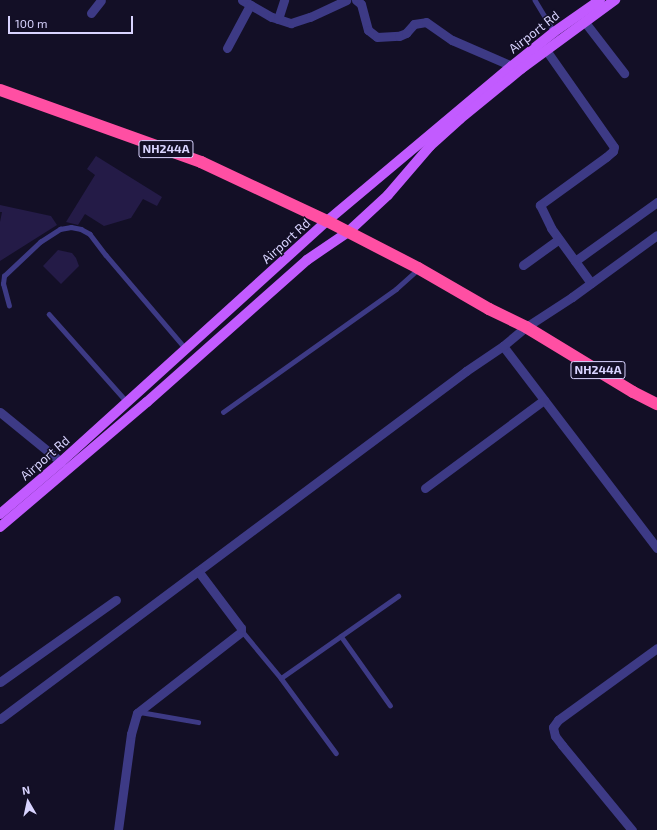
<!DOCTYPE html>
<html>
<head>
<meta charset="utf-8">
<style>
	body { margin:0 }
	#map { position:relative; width:657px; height:830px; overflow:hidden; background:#130f26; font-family:"Exo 2",sans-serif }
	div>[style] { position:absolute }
	.building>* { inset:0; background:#241b47 }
	.lane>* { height:4.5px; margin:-2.25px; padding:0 2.25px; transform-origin:2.25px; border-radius:2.25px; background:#3d3a85 }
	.street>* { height:9px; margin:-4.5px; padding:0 4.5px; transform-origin:4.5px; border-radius:4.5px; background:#3d3a85 }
	.primary>* { height:10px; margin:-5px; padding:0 5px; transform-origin:5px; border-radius:5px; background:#c25bff }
	.highway>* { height:12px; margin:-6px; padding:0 6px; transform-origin:6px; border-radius:6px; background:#ff4fa3 }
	span { translate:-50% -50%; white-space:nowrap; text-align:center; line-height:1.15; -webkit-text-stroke:3px #130f26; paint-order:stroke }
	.shield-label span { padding:1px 3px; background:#130f26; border:1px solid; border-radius:3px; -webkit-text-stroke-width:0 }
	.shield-label { font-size:12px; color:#d9d4ff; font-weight:700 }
	.street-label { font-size:13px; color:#d9d4ff }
	.north { position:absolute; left:8px; top:782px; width:40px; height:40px; -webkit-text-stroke:3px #130f26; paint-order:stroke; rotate:351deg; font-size:11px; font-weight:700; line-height:16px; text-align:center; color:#d9d4ff }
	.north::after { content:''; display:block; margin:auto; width:14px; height:18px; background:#d9d4ff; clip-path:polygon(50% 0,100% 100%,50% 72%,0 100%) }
	.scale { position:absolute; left:8px; top:16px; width:125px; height:18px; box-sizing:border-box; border:2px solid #d9d4ff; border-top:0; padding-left:5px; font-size:12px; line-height:14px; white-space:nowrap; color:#d9d4ff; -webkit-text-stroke:3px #130f26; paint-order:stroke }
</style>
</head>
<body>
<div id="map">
	<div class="building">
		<div style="clip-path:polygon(96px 156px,162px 197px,157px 206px,143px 199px,131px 218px,104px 226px,85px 214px,78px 225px,66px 222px,95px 175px,87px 169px)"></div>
		<div style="clip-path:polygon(0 205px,51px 216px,57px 225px,0 261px,0 222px,2px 212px,0 212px)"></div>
		<div style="clip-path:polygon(58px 250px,72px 253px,76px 258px,79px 266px,61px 284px,43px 266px)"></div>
	</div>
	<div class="lane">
		<div style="left:535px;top:0;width:37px;rotate:59deg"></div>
		<div style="left:9px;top:306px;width:23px;rotate:-105deg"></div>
		<div style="left:3px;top:284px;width:8px;rotate:-83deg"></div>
		<div style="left:4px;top:276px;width:50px;rotate:-43.4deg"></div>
		<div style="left:40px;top:242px;width:24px;rotate:-33deg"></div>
		<div style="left:60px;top:229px;width:11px;rotate:-10deg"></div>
		<div style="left:71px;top:227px;width:10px;rotate:11deg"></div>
		<div style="left:81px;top:229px;width:10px;rotate:29deg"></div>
		<div style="left:90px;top:234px;width:26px;rotate:53deg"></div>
		<div style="left:106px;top:255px;width:123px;rotate:49.6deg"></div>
		<div style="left:49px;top:314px;width:118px;rotate:48.4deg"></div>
		<div style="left:223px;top:412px;width:212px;rotate:-35.4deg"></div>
		<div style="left:396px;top:289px;width:30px;rotate:-42deg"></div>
		<div style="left:242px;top:631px;width:61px;rotate:50.3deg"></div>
		<div style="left:281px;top:678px;width:93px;rotate:53.7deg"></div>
		<div style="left:341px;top:636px;width:85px;rotate:54.6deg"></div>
		<div style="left:281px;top:678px;width:143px;rotate:-35deg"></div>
		<div style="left:140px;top:712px;width:59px;rotate:9.8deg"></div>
	</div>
	<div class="street">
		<div style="left:242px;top:0;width:34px;rotate:30deg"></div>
		<div style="left:272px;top:17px;width:20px;rotate:18deg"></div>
		<div style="left:291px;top:23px;width:20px;rotate:-18deg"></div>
		<div style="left:310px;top:17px;width:40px;rotate:-25deg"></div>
		<div style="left:356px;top:0;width:6px;rotate:39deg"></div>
		<div style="left:361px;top:4px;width:27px;rotate:75deg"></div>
		<div style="left:368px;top:30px;width:11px;rotate:38deg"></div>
		<div style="left:377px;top:37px;width:22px;rotate:-3deg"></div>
		<div style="left:399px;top:36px;width:8px;rotate:-23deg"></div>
		<div style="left:406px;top:33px;width:12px;rotate:-48deg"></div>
		<div style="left:414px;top:24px;width:12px;rotate:-9deg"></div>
		<div style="left:426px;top:22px;width:32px;rotate:35deg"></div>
		<div style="left:452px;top:40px;width:65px;rotate:23.4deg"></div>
		<div style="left:91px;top:13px;width:16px;rotate:-52deg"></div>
		<div style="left:278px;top:19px;width:20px;rotate:-72deg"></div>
		<div style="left:584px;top:21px;width:66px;rotate:52.4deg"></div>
		<div style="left:227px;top:48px;width:49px;rotate:-61.9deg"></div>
		<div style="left:546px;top:50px;width:118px;rotate:55deg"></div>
		<div style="left:614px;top:147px;width:4px;rotate:104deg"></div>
		<div style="left:613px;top:151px;width:9px;rotate:139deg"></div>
		<div style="left:606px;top:157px;width:82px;rotate:144deg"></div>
		<div style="left:540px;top:205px;width:25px;rotate:64deg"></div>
		<div style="left:551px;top:228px;width:68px;rotate:54deg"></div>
		<div style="left:575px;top:261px;width:101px;rotate:-35.7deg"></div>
		<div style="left:523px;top:265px;width:44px;rotate:-35.8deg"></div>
		<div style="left:503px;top:346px;width:254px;rotate:52.7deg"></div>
		<div style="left:0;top:412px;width:79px;rotate:39.3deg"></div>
		<div style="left:425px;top:488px;width:148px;rotate:-36.5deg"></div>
		<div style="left:0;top:682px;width:142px;rotate:-35.3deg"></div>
		<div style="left:0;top:719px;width:582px;rotate:-36.75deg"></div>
		<div style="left:466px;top:371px;width:45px;rotate:-34deg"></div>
		<div style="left:503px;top:346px;width:30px;rotate:-40deg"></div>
		<div style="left:526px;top:327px;width:55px;rotate:-33.1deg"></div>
		<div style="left:572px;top:297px;width:105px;rotate:-36.1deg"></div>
		<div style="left:118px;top:830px;width:97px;rotate:-82.3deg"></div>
		<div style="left:131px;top:734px;width:22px;rotate:-74deg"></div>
		<div style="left:137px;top:713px;width:132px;rotate:-37.9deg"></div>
		<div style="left:241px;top:632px;width:4px;rotate:-90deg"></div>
		<div style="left:241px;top:628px;width:71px;rotate:-127deg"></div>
		<div style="left:632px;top:830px;width:110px;rotate:-129.5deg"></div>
		<div style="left:562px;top:745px;width:11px;rotate:-128deg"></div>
		<div style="left:555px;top:736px;width:9px;rotate:-103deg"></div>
		<div style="left:553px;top:727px;width:9px;rotate:-54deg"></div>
		<div style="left:558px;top:720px;width:122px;rotate:-36deg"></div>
	</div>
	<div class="primary">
		<div style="left:0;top:514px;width:80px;rotate:-40.4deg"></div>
		<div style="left:61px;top:462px;width:359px;rotate:-42.2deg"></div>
		<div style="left:327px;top:221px;width:241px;rotate:-40deg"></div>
		<div style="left:512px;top:66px;width:54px;rotate:-39deg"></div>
		<div style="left:554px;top:32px;width:56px;rotate:-34.8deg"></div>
		<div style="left:0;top:527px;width:193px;rotate:-40.4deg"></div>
		<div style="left:147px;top:402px;width:214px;rotate:-41.6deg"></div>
		<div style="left:307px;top:260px;width:50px;rotate:-34.3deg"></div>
		<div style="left:348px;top:232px;width:54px;rotate:-42.8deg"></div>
		<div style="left:388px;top:195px;width:65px;rotate:-49.4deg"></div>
		<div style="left:430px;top:146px;width:40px;rotate:-42deg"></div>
		<div style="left:460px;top:119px;width:79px;rotate:-39.3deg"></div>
		<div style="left:521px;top:69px;width:117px;rotate:-36.3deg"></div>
	</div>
	<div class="highway">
		<div style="left:0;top:90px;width:214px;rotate:19.7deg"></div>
		<div style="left:201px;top:162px;width:139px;rotate:25.1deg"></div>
		<div style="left:327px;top:221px;width:102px;rotate:27.3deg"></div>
		<div style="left:418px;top:268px;width:82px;rotate:30deg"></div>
		<div style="left:489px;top:309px;width:41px;rotate:25.9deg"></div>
		<div style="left:526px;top:327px;width:125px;rotate:31.3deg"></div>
		<div style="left:633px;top:392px;width:27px;rotate:27deg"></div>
	</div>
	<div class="shield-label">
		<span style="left:166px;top:149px">NH244A</span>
		<span style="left:598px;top:370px">NH244A</span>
	</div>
	<div class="street-label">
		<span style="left:534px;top:32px;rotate:-38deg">Airport Rd</span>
		<span style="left:286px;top:241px;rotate:-42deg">Airport Rd</span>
		<span style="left:45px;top:458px;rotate:-41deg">Airport Rd</span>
	</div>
	<div class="north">N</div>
	<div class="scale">100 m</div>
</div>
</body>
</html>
